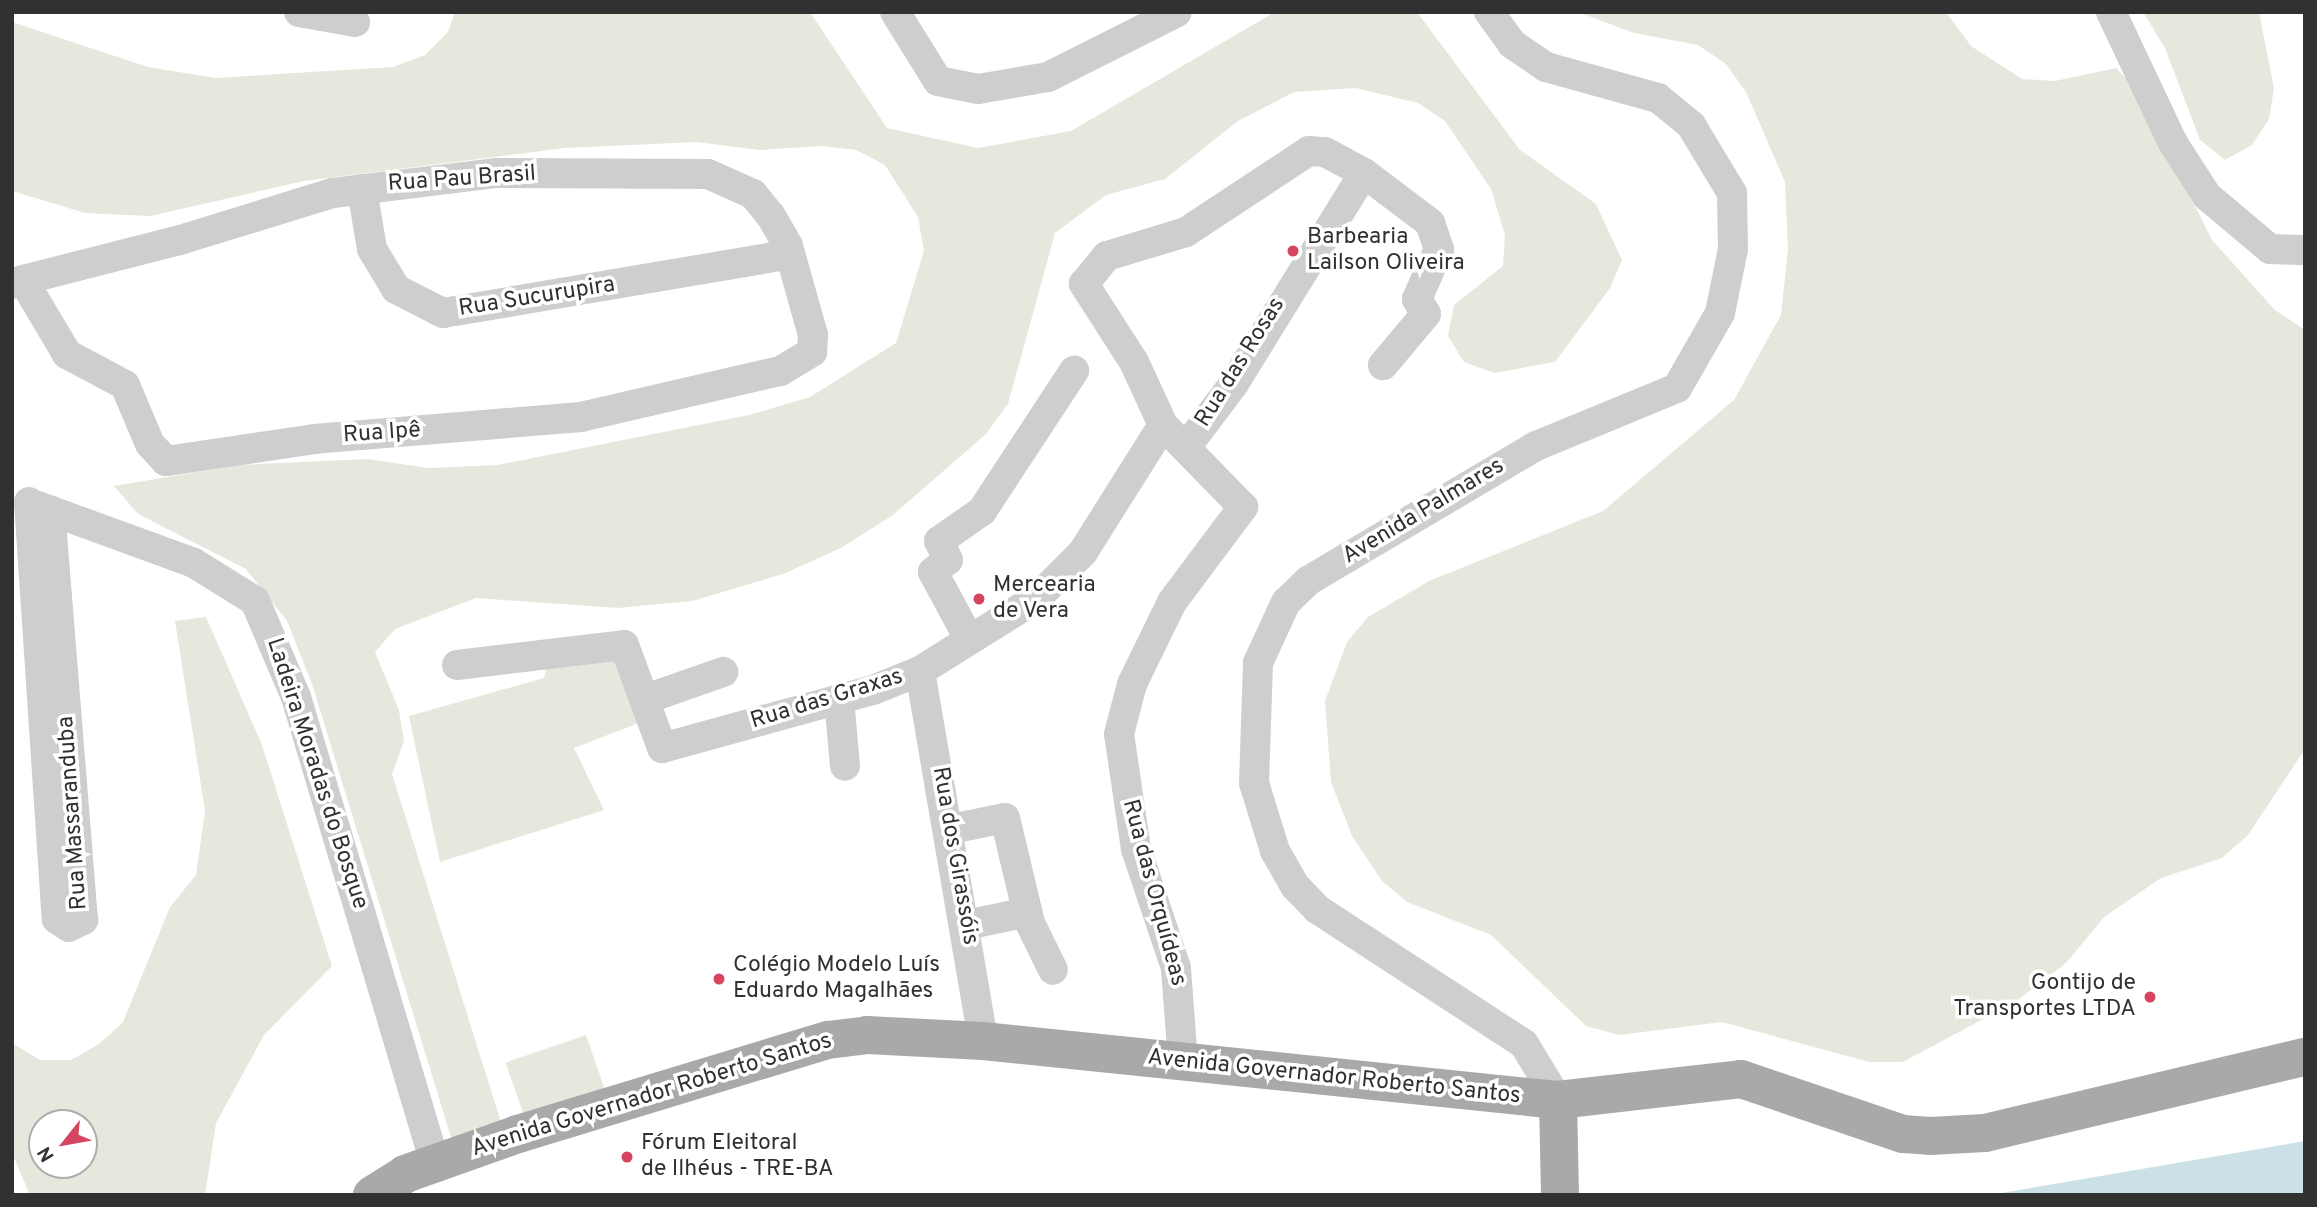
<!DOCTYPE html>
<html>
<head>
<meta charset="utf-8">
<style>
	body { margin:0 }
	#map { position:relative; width:2317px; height:1207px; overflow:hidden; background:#fff; font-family:Overpass,sans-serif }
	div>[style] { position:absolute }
	.green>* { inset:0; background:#e5e9dd; transform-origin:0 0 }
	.water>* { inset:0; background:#cce0e8 }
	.minor>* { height:30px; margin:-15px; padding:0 15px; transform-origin:15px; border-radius:15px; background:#cecece }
	.major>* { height:38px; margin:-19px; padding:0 19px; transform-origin:19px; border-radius:19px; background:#a9a9a9 }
	.dots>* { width:19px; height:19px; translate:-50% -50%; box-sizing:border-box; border:4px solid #fff; border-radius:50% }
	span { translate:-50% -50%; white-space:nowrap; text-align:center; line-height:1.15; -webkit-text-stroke:7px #fff; paint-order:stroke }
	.street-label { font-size:23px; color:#313131 }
	.poi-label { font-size:23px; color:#313131 }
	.left { translate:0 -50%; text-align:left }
	.right { translate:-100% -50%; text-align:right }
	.frame { position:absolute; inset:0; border:14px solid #313131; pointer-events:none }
	.north { position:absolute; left:28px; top:1109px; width:70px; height:70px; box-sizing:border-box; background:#fff; border:2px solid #adadad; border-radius:50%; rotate:239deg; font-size:19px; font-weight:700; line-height:28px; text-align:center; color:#313131 }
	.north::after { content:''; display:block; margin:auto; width:24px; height:32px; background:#d5455f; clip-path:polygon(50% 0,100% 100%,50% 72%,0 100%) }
</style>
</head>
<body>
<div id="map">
	<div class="green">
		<div style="clip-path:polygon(455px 12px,810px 12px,887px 128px,978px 148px,1071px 131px,1275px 12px,1417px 12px,1520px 150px,1596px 204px,1622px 260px,1610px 288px,1555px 362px,1494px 373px,1464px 362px,1448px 336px,1454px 305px,1503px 266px,1505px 235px,1491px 189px,1445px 121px,1418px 103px,1356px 88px,1294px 92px,1238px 121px,1165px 179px,1106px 195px,1055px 233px,1008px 404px,986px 434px,893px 515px,841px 548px,783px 574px,692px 601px,618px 608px,476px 598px,395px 629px,375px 652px,399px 710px,404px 741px,392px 774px,504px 1132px,454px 1147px,312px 684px,287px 621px,246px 569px,138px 514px,114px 486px,239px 465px,367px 459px,429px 468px,498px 465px,749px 415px,810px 397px,896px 343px,924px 251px,918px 217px,885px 165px,856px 150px,822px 146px,759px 150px,697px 142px,565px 148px,304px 181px,150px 216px,85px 213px,12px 191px,12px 22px,148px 67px,215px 78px,393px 67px,425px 55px,448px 32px)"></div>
		<div style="clip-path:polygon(1578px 12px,1946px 12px,1971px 46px,2022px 79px,2055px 81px,2116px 68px,2137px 90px,2212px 240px,2275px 310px,2305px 330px,2305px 749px,2248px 835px,2222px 858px,2161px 878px,2104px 917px,2066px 963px,2015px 1002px,1903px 1062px,1869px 1062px,1722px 1022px,1619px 1035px,1586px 1026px,1491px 935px,1407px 902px,1382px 881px,1352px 836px,1331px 782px,1325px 701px,1347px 642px,1368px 617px,1429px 581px,1603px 511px,1734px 400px,1781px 315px,1788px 249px,1785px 182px,1746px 92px,1726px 64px,1698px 45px,1634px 33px)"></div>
		<div style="clip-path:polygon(2143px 12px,2259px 12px,2274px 88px,2269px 119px,2252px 145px,2225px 160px,2200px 140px,2165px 48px)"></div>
		<div style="clip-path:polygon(evenodd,206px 617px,262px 745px,332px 966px,264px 1035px,216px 1123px,205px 1195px,30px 1195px,12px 1153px,12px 1043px,40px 1060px,71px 1060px,99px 1044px,123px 1022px,170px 907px,196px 875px,205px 811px,175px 621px,206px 617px,84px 1123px,84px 1165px,42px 1165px,42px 1123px,84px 1123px)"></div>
		<div style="clip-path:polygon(614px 661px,639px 723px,574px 748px,604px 810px,440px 862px,409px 716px,544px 678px,547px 665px)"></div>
		<div style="left:586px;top:1035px;width:69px;height:85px;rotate:71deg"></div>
	</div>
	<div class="water">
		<div style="clip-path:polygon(2305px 1141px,2305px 1195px,1990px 1195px)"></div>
	</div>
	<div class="minor">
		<div style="left:299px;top:12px;width:57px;rotate:10.1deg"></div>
		<div style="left:895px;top:12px;width:81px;rotate:58.1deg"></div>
		<div style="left:938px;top:81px;width:41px;rotate:11.3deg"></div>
		<div style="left:978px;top:89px;width:71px;rotate:-9.7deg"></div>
		<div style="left:1048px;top:77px;width:144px;rotate:-26.7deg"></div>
		<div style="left:1489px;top:12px;width:39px;rotate:54deg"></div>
		<div style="left:1512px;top:44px;width:41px;rotate:34.1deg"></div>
		<div style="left:1546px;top:67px;width:116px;rotate:15.5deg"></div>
		<div style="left:1658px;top:98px;width:43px;rotate:39.3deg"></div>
		<div style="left:1691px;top:125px;width:79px;rotate:58.9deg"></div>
		<div style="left:1732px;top:193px;width:56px;rotate:89deg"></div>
		<div style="left:1733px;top:249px;width:65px;rotate:101.5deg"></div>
		<div style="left:1720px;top:313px;width:86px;rotate:119.8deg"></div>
		<div style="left:1677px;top:388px;width:152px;rotate:157.6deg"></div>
		<div style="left:1536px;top:446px;width:265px;rotate:149.4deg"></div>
		<div style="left:1308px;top:581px;width:30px;rotate:136deg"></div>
		<div style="left:1286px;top:602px;width:67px;rotate:114.7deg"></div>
		<div style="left:1258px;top:663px;width:120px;rotate:91.9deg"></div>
		<div style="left:1254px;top:783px;width:71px;rotate:72.8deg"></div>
		<div style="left:1275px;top:851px;width:40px;rotate:60.3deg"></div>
		<div style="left:1295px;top:886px;width:32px;rotate:46deg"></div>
		<div style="left:1317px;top:909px;width:247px;rotate:33.1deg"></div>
		<div style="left:1524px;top:1044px;width:66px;rotate:58.7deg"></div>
		<div style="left:2111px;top:12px;width:145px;rotate:64.7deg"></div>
		<div style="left:2173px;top:143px;width:63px;rotate:57.3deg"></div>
		<div style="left:2207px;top:196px;width:82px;rotate:40.1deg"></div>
		<div style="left:2270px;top:249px;width:35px;rotate:2deg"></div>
		<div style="left:362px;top:189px;width:61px;rotate:80.5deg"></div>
		<div style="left:372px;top:249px;width:47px;rotate:59deg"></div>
		<div style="left:396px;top:289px;width:53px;rotate:27.1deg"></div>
		<div style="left:443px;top:313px;width:352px;rotate:-9.6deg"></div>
		<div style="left:12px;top:284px;width:12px;rotate:-20deg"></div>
		<div style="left:23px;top:280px;width:162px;rotate:-14.3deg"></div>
		<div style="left:180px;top:240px;width:160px;rotate:-17.1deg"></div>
		<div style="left:333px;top:193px;width:165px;rotate:-7deg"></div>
		<div style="left:497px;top:173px;width:211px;rotate:0.3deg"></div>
		<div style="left:708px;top:174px;width:49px;rotate:24deg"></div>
		<div style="left:753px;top:194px;width:28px;rotate:51deg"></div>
		<div style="left:771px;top:216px;width:34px;rotate:60deg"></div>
		<div style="left:788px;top:246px;width:92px;rotate:74.3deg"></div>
		<div style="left:813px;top:335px;width:17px;rotate:93deg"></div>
		<div style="left:812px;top:352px;width:37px;rotate:149deg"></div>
		<div style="left:780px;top:371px;width:204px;rotate:167deg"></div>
		<div style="left:581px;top:417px;width:267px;rotate:175.3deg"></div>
		<div style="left:315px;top:439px;width:151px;rotate:171.6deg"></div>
		<div style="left:166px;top:461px;width:23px;rotate:-133deg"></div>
		<div style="left:150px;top:444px;width:64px;rotate:-113deg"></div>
		<div style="left:125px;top:385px;width:66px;rotate:-151.9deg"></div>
		<div style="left:67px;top:354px;width:86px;rotate:-120.7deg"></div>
		<div style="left:1187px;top:446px;width:76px;rotate:-53deg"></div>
		<div style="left:1233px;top:385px;width:249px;rotate:-58.3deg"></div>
		<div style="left:1364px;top:173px;width:83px;rotate:37.1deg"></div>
		<div style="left:1430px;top:223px;width:28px;rotate:71deg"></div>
		<div style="left:1439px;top:249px;width:55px;rotate:113.7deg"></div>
		<div style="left:1417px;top:299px;width:17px;rotate:59deg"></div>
		<div style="left:1426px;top:314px;width:67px;rotate:130.1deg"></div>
		<div style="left:29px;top:502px;width:418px;rotate:86.2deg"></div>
		<div style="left:57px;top:919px;width:14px;rotate:34deg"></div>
		<div style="left:69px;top:927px;width:16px;rotate:-27deg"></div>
		<div style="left:83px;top:920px;width:411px;rotate:-94.6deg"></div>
		<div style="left:35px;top:505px;width:169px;rotate:20deg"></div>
		<div style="left:194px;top:563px;width:72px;rotate:31.9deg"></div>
		<div style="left:255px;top:601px;width:104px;rotate:66.9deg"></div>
		<div style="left:296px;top:697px;width:486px;rotate:73.4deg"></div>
		<div style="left:968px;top:637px;width:74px;rotate:-118.3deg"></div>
		<div style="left:933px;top:572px;width:19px;rotate:-39deg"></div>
		<div style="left:948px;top:560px;width:21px;rotate:-115deg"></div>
		<div style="left:939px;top:541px;width:52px;rotate:-34.9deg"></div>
		<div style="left:982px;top:511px;width:168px;rotate:-56.7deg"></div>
		<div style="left:457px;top:665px;width:168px;rotate:-6.8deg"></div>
		<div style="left:624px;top:645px;width:110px;rotate:69.7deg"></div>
		<div style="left:662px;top:748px;width:219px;rotate:-15.4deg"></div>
		<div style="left:873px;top:690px;width:51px;rotate:-22deg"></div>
		<div style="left:920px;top:671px;width:138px;rotate:-32deg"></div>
		<div style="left:1037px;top:598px;width:65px;rotate:-45deg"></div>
		<div style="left:1083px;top:552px;width:150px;rotate:-57.8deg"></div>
		<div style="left:920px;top:671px;width:375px;rotate:80.3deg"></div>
		<div style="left:646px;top:699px;width:82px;rotate:-19.3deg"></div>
		<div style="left:839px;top:699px;width:67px;rotate:84.9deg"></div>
		<div style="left:951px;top:829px;width:55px;rotate:-11.5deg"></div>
		<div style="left:1005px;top:818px;width:108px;rotate:76.6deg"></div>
		<div style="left:1030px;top:923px;width:52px;rotate:63.9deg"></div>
		<div style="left:966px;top:925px;width:63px;rotate:-11.8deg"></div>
		<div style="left:1183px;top:1062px;width:94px;rotate:-94.3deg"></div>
		<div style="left:1176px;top:968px;width:126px;rotate:-108.6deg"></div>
		<div style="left:1136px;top:849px;width:116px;rotate:-98.4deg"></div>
		<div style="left:1119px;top:734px;width:52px;rotate:-75.4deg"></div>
		<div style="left:1132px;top:684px;width:91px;rotate:-64deg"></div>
		<div style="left:1172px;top:602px;width:119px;rotate:-53.2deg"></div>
		<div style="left:1243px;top:507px;width:115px;rotate:-134.3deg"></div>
		<div style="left:1163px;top:425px;width:69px;rotate:-114.7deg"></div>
		<div style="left:1134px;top:362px;width:93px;rotate:-122.7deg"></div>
		<div style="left:1084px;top:284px;width:36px;rotate:-51deg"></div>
		<div style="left:1107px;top:256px;width:83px;rotate:-16.9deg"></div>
		<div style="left:1186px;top:232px;width:147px;rotate:-33.4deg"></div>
		<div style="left:1309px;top:151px;width:16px;rotate:4deg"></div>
		<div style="left:1325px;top:152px;width:44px;rotate:28.3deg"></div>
	</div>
	<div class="major">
		<div style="left:1558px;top:1100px;width:95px;rotate:88.8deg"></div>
		<div style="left:372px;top:1195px;width:39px;rotate:-32deg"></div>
		<div style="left:405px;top:1174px;width:120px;rotate:-19.5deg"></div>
		<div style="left:518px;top:1134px;width:324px;rotate:-16.9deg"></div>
		<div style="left:828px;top:1040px;width:39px;rotate:-7deg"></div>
		<div style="left:867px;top:1035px;width:116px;rotate:3deg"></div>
		<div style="left:983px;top:1041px;width:578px;rotate:5.86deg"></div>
		<div style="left:1558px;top:1100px;width:184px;rotate:-6.5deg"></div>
		<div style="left:1741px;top:1079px;width:171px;rotate:18.8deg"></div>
		<div style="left:1903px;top:1134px;width:27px;rotate:4deg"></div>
		<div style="left:1930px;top:1136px;width:55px;rotate:-3.1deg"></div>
		<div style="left:1985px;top:1133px;width:329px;rotate:-13.4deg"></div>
	</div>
	<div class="dots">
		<div style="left:1293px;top:251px;background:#d5455f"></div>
		<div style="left:979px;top:599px;background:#d5455f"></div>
		<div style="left:719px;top:979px;background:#d5455f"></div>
		<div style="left:2150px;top:997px;background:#d5455f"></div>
		<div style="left:627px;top:1157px;background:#d5455f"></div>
	</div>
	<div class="street-label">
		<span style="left:462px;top:180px;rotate:-4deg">Rua Pau Brasil</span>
		<span style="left:537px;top:298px;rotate:-9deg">Rua Sucurupira</span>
		<span style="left:1241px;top:363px;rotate:-58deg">Rua das Rosas</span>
		<span style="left:382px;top:434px;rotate:-4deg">Rua Ipê</span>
		<span style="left:1424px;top:512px;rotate:-31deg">Avenida Palmares</span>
		<span style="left:827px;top:700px;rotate:-17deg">Rua das Graxas</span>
		<span style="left:316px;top:774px;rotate:72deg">Ladeira Moradas do Bosque</span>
		<span style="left:74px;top:813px;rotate:-94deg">Rua Massaranduba</span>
		<span style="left:954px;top:856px;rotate:80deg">Rua dos Girassóis</span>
		<span style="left:1153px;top:893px;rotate:75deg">Rua das Orquídeas</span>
		<span style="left:1334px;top:1078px;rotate:6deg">Avenida Governador Roberto Santos</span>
		<span style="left:652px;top:1096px;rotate:-17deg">Avenida Governador Roberto Santos</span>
	</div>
	<div class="poi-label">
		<span class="left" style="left:1307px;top:251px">Barbearia<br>Lailson Oliveira</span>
		<span class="left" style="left:993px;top:599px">Mercearia<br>de Vera</span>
		<span class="left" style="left:733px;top:979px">Colégio Modelo Luís<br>Eduardo Magalhães</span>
		<span class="right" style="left:2136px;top:997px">Gontijo de<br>Transportes LTDA</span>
		<span class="left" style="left:641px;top:1157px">Fórum Eleitoral<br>de Ilhéus - TRE-BA</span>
	</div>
	<div class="frame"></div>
	<div class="north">N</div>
</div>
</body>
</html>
